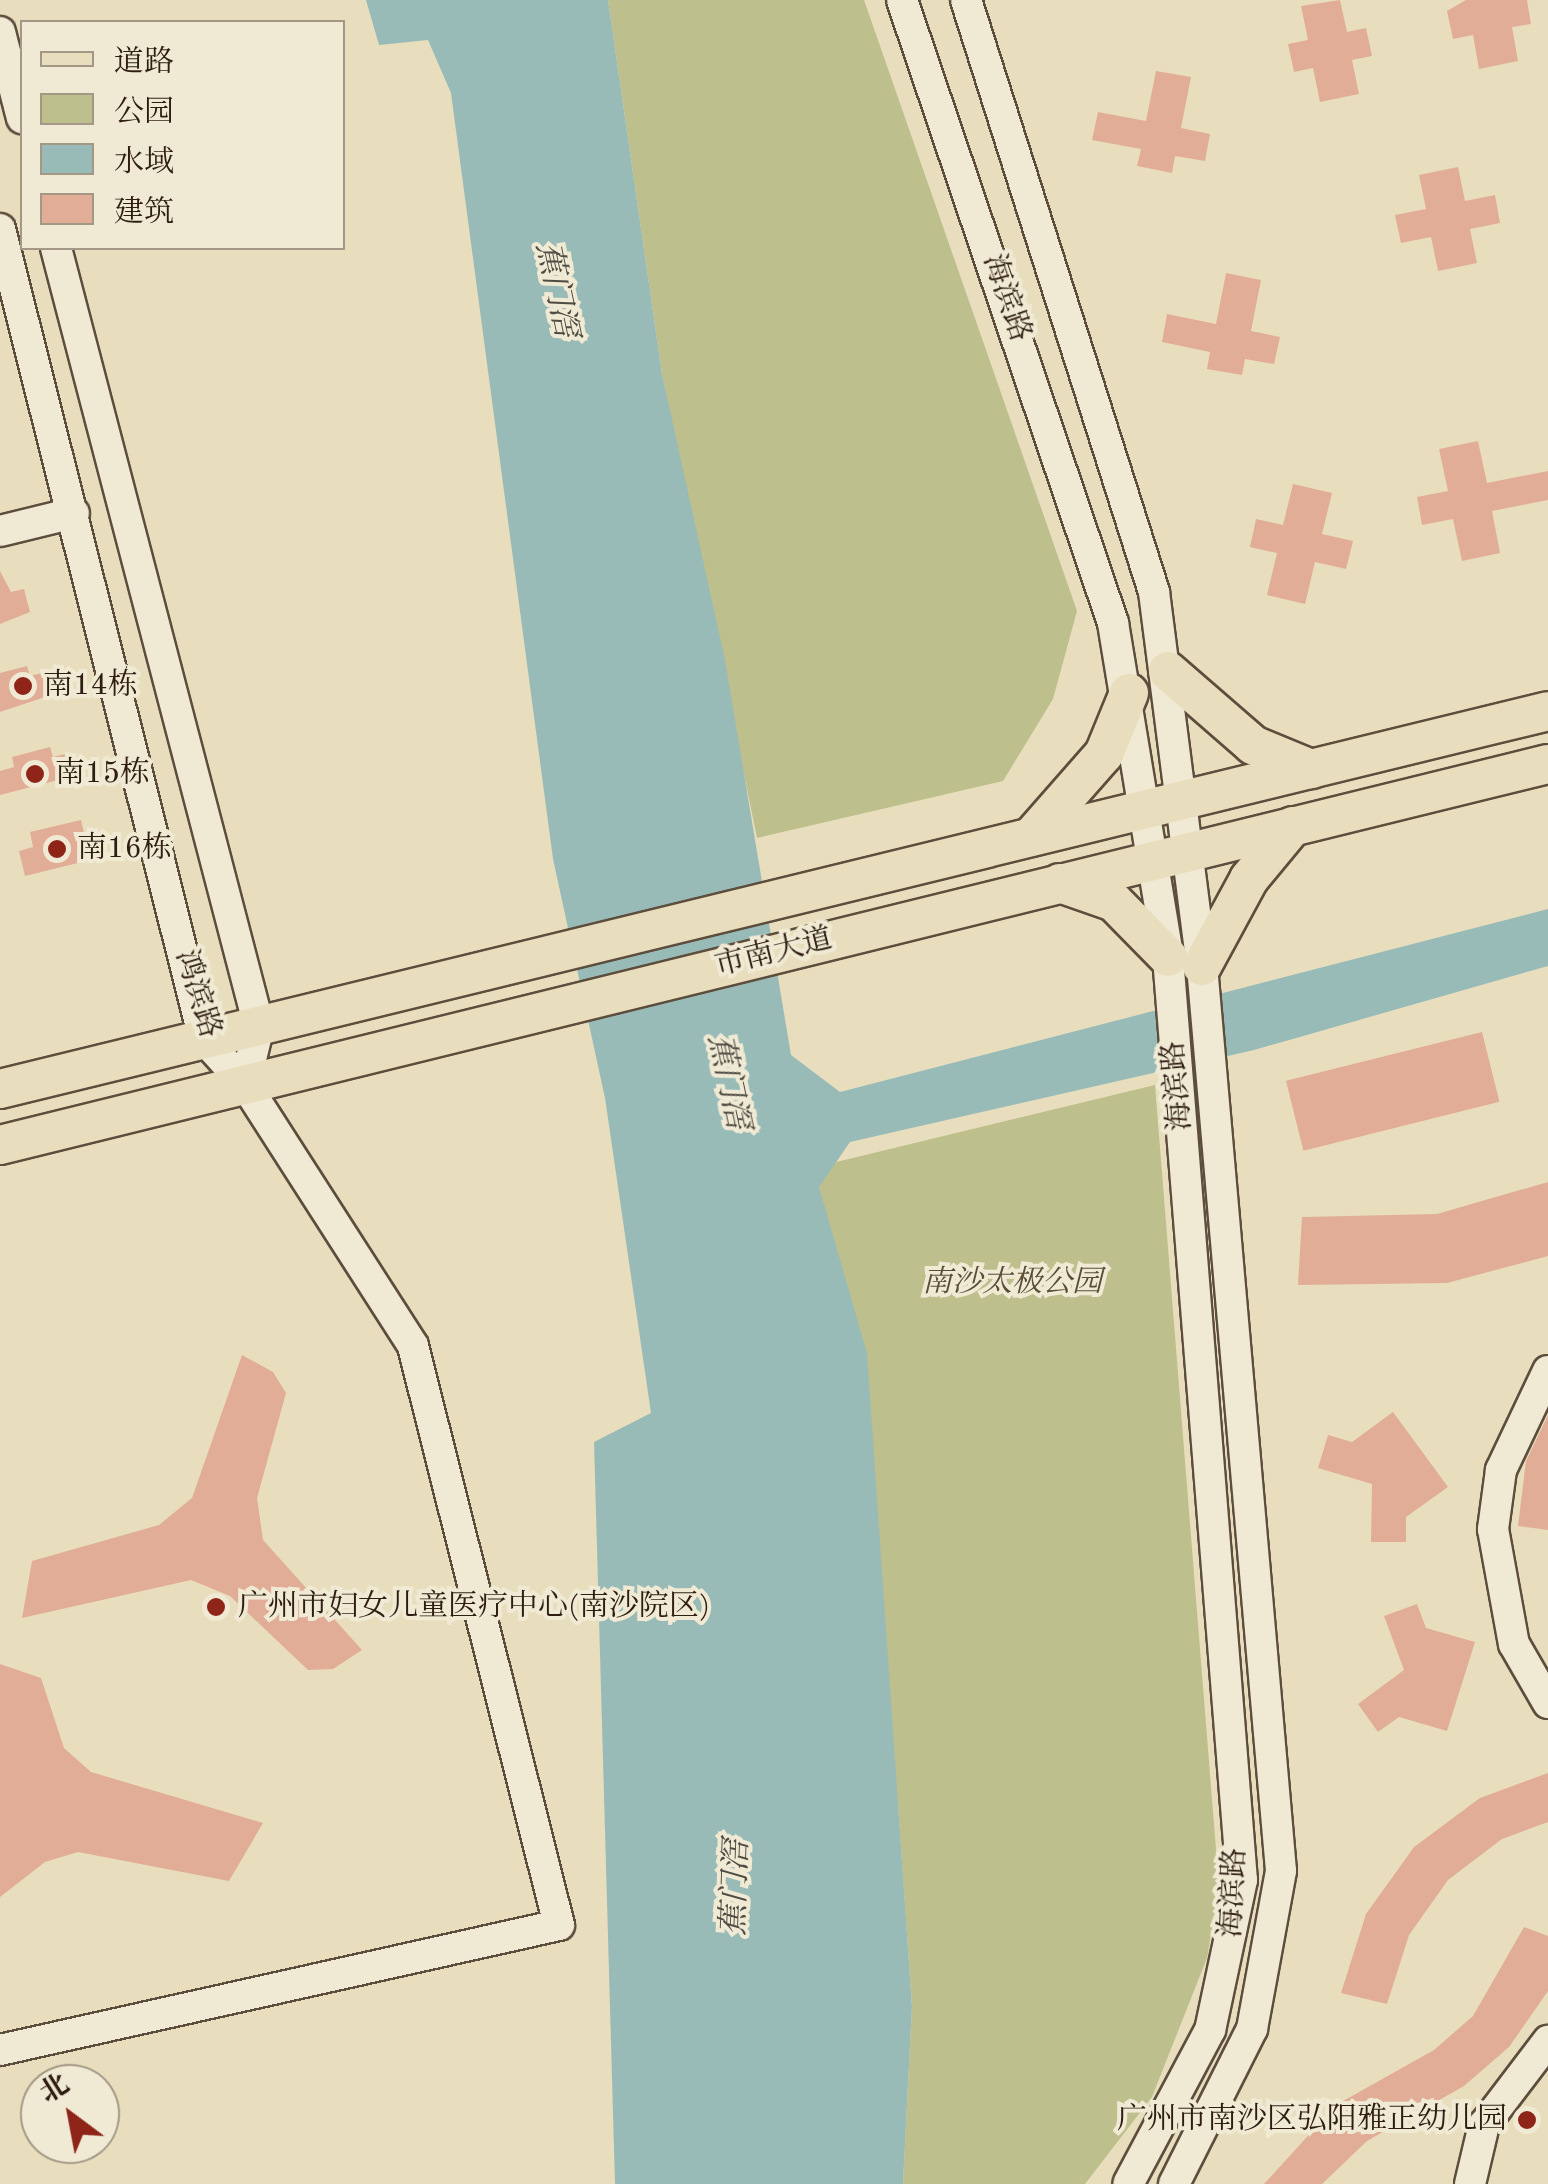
<!DOCTYPE html>
<html>
<head>
<meta charset="utf-8">
<style>
	body { margin:0 }
	#map { position:relative; width:1548px; height:2184px; overflow:hidden; background:#e8debd; font-family:"Old Standard TT","Noto Serif SC",serif }
	div>[style] { position:absolute }
	.green>* { inset:0; background:#bdbf8d }
	.water>* { inset:0; background:#99bbb8 }
	.building>* { inset:0; background:#e1ad97; transform-origin:0 0 }
	.roads { filter:drop-shadow(2px 0 #5d4d3d) drop-shadow(-2px 0 #5d4d3d) drop-shadow(0 2px #5d4d3d) drop-shadow(0 -2px #5d4d3d) }
	.minor>* { height:30px; margin:-15px; padding:0 15px; transform-origin:15px; border-radius:15px; background:#f0ead4 }
	.major>* { height:38px; margin:-19px; padding:0 19px; transform-origin:19px; border-radius:19px; background:#e8debd }
	.dots>* { width:28px; height:28px; translate:-50% -50%; box-sizing:border-box; border:5px solid #f0ead4; border-radius:50% }
	span { translate:-50% -50%; white-space:nowrap; text-align:center; line-height:1.15; -webkit-text-stroke:8px #f0ead4; paint-order:stroke }
	.street-label { font-size:30px; color:#2f1d12 }
	.poi-label { font-size:30px; color:#2f1d12 }
	.left { translate:0 -50%; text-align:left }
	.right { translate:-100% -50%; text-align:right }
	.park-label { font-size:30px; color:#5a4e37; font-style:italic }
	.water-label { font-size:32px; color:#4f4c44; font-style:italic }
	.legend { position:absolute; left:20px; top:20px; width:325px; height:230px; box-sizing:border-box; background:#f0ead4; border:2px solid #a39886; margin:0; padding:12px 18px; list-style:none; font-size:30px; color:#2f1d12 }
	.legend li { display:flex; align-items:center; gap:20px; height:50px }
	.legend b { width:50px; border:2px solid #a39886 }
	.north { position:absolute; left:20px; top:2064px; width:100px; height:100px; box-sizing:border-box; background:#f0ead4; border:2px solid #a39886; border-radius:50%; rotate:328deg; font-size:28px; font-weight:700; line-height:40px; text-align:center; color:#2f1d12 }
	.north::after { content:''; display:block; margin:auto; width:35px; height:45px; background:#8f2418; clip-path:polygon(50% 0,100% 100%,50% 72%,0 100%) }
</style>
</head>
<body>
<div id="map">
	<div class="green">
		<div style="clip-path:polygon(608px 0,864px 0,1077px 611px,1053px 699px,1003px 781px,757px 838px,662px 374px)"></div>
		<div style="clip-path:polygon(1155px 1085px,1219px 1887px,1207px 1958px,1152px 2097px,1085px 2184px,903px 2184px,912px 2006px,898px 1806px,819px 1187px,828px 1164px)"></div>
	</div>
	<div class="water">
		<div style="clip-path:polygon(366px 0,608px 0,662px 374px,725px 660px,791px 1055px,840px 1092px,1548px 909px,1548px 966px,1254px 1050px,850px 1142px,819px 1187px,867px 1353px,912px 2006px,903px 2184px,615px 2184px,594px 1442px,651px 1413px,605px 1098px,553px 859px,451px 93px,428px 40px,379px 45px)"></div>
	</div>
	<div class="building">
		<div style="clip-path:polygon(1340px 0,1347px 32px,1366px 28px,1372px 56px,1352px 60px,1359px 94px,1320px 102px,1313px 68px,1294px 72px,1288px 44px,1308px 40px,1301px 6px)"></div>
		<div style="clip-path:polygon(1466px 0,1527px 0,1531px 24px,1512px 27px,1518px 61px,1479px 69px,1473px 35px,1453px 39px,1447px 11px)"></div>
		<div style="clip-path:polygon(1156px 71px,1191px 77px,1181px 128px,1210px 134px,1205px 161px,1175px 156px,1172px 173px,1137px 166px,1141px 149px,1092px 140px,1098px 112px,1146px 121px)"></div>
		<div style="clip-path:polygon(1458px 167px,1465px 201px,1495px 195px,1500px 223px,1470px 229px,1477px 263px,1438px 271px,1431px 237px,1401px 243px,1395px 215px,1426px 209px,1419px 175px)"></div>
		<div style="clip-path:polygon(1226px 273px,1261px 280px,1251px 331px,1280px 337px,1274px 364px,1245px 359px,1242px 375px,1207px 369px,1210px 352px,1162px 342px,1167px 314px,1216px 324px)"></div>
		<div style="clip-path:polygon(1478px 441px,1487px 483px,1548px 471px,1548px 500px,1492px 511px,1500px 553px,1462px 561px,1453px 519px,1422px 525px,1417px 497px,1448px 491px,1439px 449px)"></div>
		<div style="clip-path:polygon(1293px 484px,1332px 493px,1322px 534px,1353px 541px,1346px 569px,1315px 562px,1305px 604px,1267px 595px,1277px 553px,1250px 547px,1256px 519px,1283px 525px)"></div>
		<div style="clip-path:polygon(0 571px,11px 592px,24px 589px,30px 612px,0 624px)"></div>
		<div style="clip-path:polygon(27px 666px,30px 676px,42px 673px,48px 696px,0 712px,0 673px)"></div>
		<div style="clip-path:polygon(50px 747px,53px 757px,65px 754px,70px 777px,0 795px,0 771px,14px 767px,12px 757px)"></div>
		<div style="clip-path:polygon(81px 820px,90px 860px,25px 876px,19px 851px,33px 847px,30px 832px)"></div>
		<div style="left:1482px;top:1032px;width:72px;height:202px;rotate:76deg"></div>
		<div style="clip-path:polygon(1548px 1182px,1548px 1256px,1447px 1283px,1298px 1285px,1302px 1217px,1437px 1214px)"></div>
		<div style="clip-path:polygon(242px 1355px,273px 1372px,286px 1393px,257px 1498px,263px 1540px,362px 1650px,333px 1669px,308px 1670px,230px 1596px,191px 1580px,22px 1618px,32px 1561px,159px 1525px,192px 1498px)"></div>
		<div style="clip-path:polygon(1393px 1412px,1448px 1487px,1406px 1517px,1406px 1542px,1371px 1542px,1372px 1484px,1318px 1468px,1328px 1435px,1352px 1442px)"></div>
		<div style="clip-path:polygon(1548px 1415px,1548px 1530px,1518px 1526px,1526px 1461px)"></div>
		<div style="clip-path:polygon(1417px 1604px,1426px 1628px,1475px 1642px,1447px 1731px,1399px 1717px,1378px 1732px,1358px 1704px,1404px 1670px,1384px 1616px)"></div>
		<div style="clip-path:polygon(0 1664px,41px 1678px,64px 1748px,91px 1772px,263px 1823px,229px 1881px,78px 1852px,45px 1862px,0 1897px)"></div>
		<div style="clip-path:polygon(1548px 1773px,1548px 1822px,1502px 1839px,1448px 1880px,1409px 1935px,1387px 2004px,1341px 1993px,1366px 1914px,1414px 1847px,1480px 1798px)"></div>
		<div style="clip-path:polygon(1524px 1927px,1548px 1936px,1548px 1991px,1509px 2047px,1464px 2086px,1367px 2141px,1322px 2184px,1264px 2184px,1336px 2105px,1434px 2050px,1473px 2016px)"></div>
	</div>
	<div class="roads">
		<div class="minor">
			<div style="left:902px;top:0;width:658px;rotate:71.29deg"></div>
			<div style="left:1113px;top:623px;width:338px;rotate:80.6deg"></div>
			<div style="left:1168px;top:957px;width:926px;rotate:85.42deg"></div>
			<div style="left:1242px;top:1880px;width:153px;rotate:102deg"></div>
			<div style="left:1210px;top:2030px;width:174px;rotate:118deg"></div>
			<div style="left:966px;top:0;width:621px;rotate:72.38deg"></div>
			<div style="left:1154px;top:592px;width:377px;rotate:82.7deg"></div>
			<div style="left:1202px;top:966px;width:908px;rotate:85.01deg"></div>
			<div style="left:1281px;top:1871px;width:161px;rotate:100.4deg"></div>
			<div style="left:1252px;top:2029px;width:174px;rotate:116.7deg"></div>
			<div style="left:0;top:32px;width:89px;rotate:75.7deg"></div>
			<div style="left:0;top:229px;width:835px;rotate:75.86deg"></div>
			<div style="left:204px;top:1039px;width:61px;rotate:47.7deg"></div>
			<div style="left:245px;top:1084px;width:311px;rotate:57.3deg"></div>
			<div style="left:413px;top:1346px;width:597px;rotate:75.85deg"></div>
			<div style="left:559px;top:1925px;width:573px;rotate:167.4deg"></div>
			<div style="left:56px;top:248px;width:804px;rotate:75.38deg"></div>
			<div style="left:259px;top:1026px;width:60px;rotate:103.6deg"></div>
			<div style="left:0;top:531px;width:76px;rotate:-13.7deg"></div>
			<div style="left:1548px;top:1371px;width:110px;rotate:115.4deg"></div>
			<div style="left:1501px;top:1470px;width:60px;rotate:97.7deg"></div>
			<div style="left:1493px;top:1529px;width:117px;rotate:79.7deg"></div>
			<div style="left:1514px;top:1644px;width:68px;rotate:60deg"></div>
			<div style="left:1470px;top:2184px;width:61px;rotate:-76.7deg"></div>
			<div style="left:1484px;top:2125px;width:106px;rotate:-52.7deg"></div>
		</div>
		<div class="major">
			<div style="left:1168px;top:671px;width:113px;rotate:41deg"></div>
			<div style="left:1253px;top:745px;width:63px;rotate:22.5deg"></div>
			<div style="left:1031px;top:837px;width:111px;rotate:-48.7deg"></div>
			<div style="left:1104px;top:754px;width:66px;rotate:-67.7deg"></div>
			<div style="left:1060px;top:883px;width:57px;rotate:19.4deg"></div>
			<div style="left:1114px;top:902px;width:77px;rotate:45.5deg"></div>
			<div style="left:1202px;top:966px;width:99px;rotate:-61.6deg"></div>
			<div style="left:1249px;top:879px;width:69px;rotate:-50.3deg"></div>
			<div style="left:0;top:1089px;width:1593px;rotate:-13.72deg"></div>
			<div style="left:0;top:1145px;width:1594px;rotate:-13.83deg"></div>
		</div>
	</div>
	<div class="dots">
		<div style="left:23px;top:686px;background:#8f2418"></div>
		<div style="left:35px;top:774px;background:#8f2418"></div>
		<div style="left:57px;top:849px;background:#8f2418"></div>
		<div style="left:216px;top:1607px;background:#8f2418"></div>
		<div style="left:1527px;top:2120px;background:#8f2418"></div>
	</div>
	<div class="street-label">
		<span style="left:1006px;top:298px;rotate:71deg">海滨路</span>
		<span style="left:774px;top:953px;rotate:-14deg">市南大道</span>
		<span style="left:197px;top:994px;rotate:73deg">鸿滨路</span>
		<span style="left:1178px;top:1086px;rotate:-95deg">海滨路</span>
		<span style="left:1234px;top:1893px;rotate:-87deg">海滨路</span>
	</div>
	<div class="poi-label">
		<span class="left" style="left:43px;top:686px">南14栋</span>
		<span class="left" style="left:55px;top:774px">南15栋</span>
		<span class="left" style="left:77px;top:849px">南16栋</span>
		<span class="left" style="left:238px;top:1607px">广州市妇女儿童医疗中心(南沙院区)</span>
		<span class="right" style="left:1507px;top:2120px">广州市南沙区弘阳雅正幼儿园</span>
	</div>
	<div class="park-label">
		<span style="left:1012px;top:1283px">南沙太极公园</span>
	</div>
	<div class="water-label">
		<span style="left:555px;top:290px;rotate:78deg">蕉门滘</span>
		<span style="left:727px;top:1082px;rotate:78deg">蕉门滘</span>
		<span style="left:737px;top:1888px;rotate:-88deg">蕉门滘</span>
	</div>
	<ul class="legend">
	<li><b style="height:12px;background:#e8debd"></b>道路</li>
	<li><b style="height:28px;background:#bdbf8d"></b>公园</li>
	<li><b style="height:28px;background:#99bbb8"></b>水域</li>
	<li><b style="height:28px;background:#e1ad97"></b>建筑</li>
	</ul>
	<div class="north">北</div>
</div>
</body>
</html>
